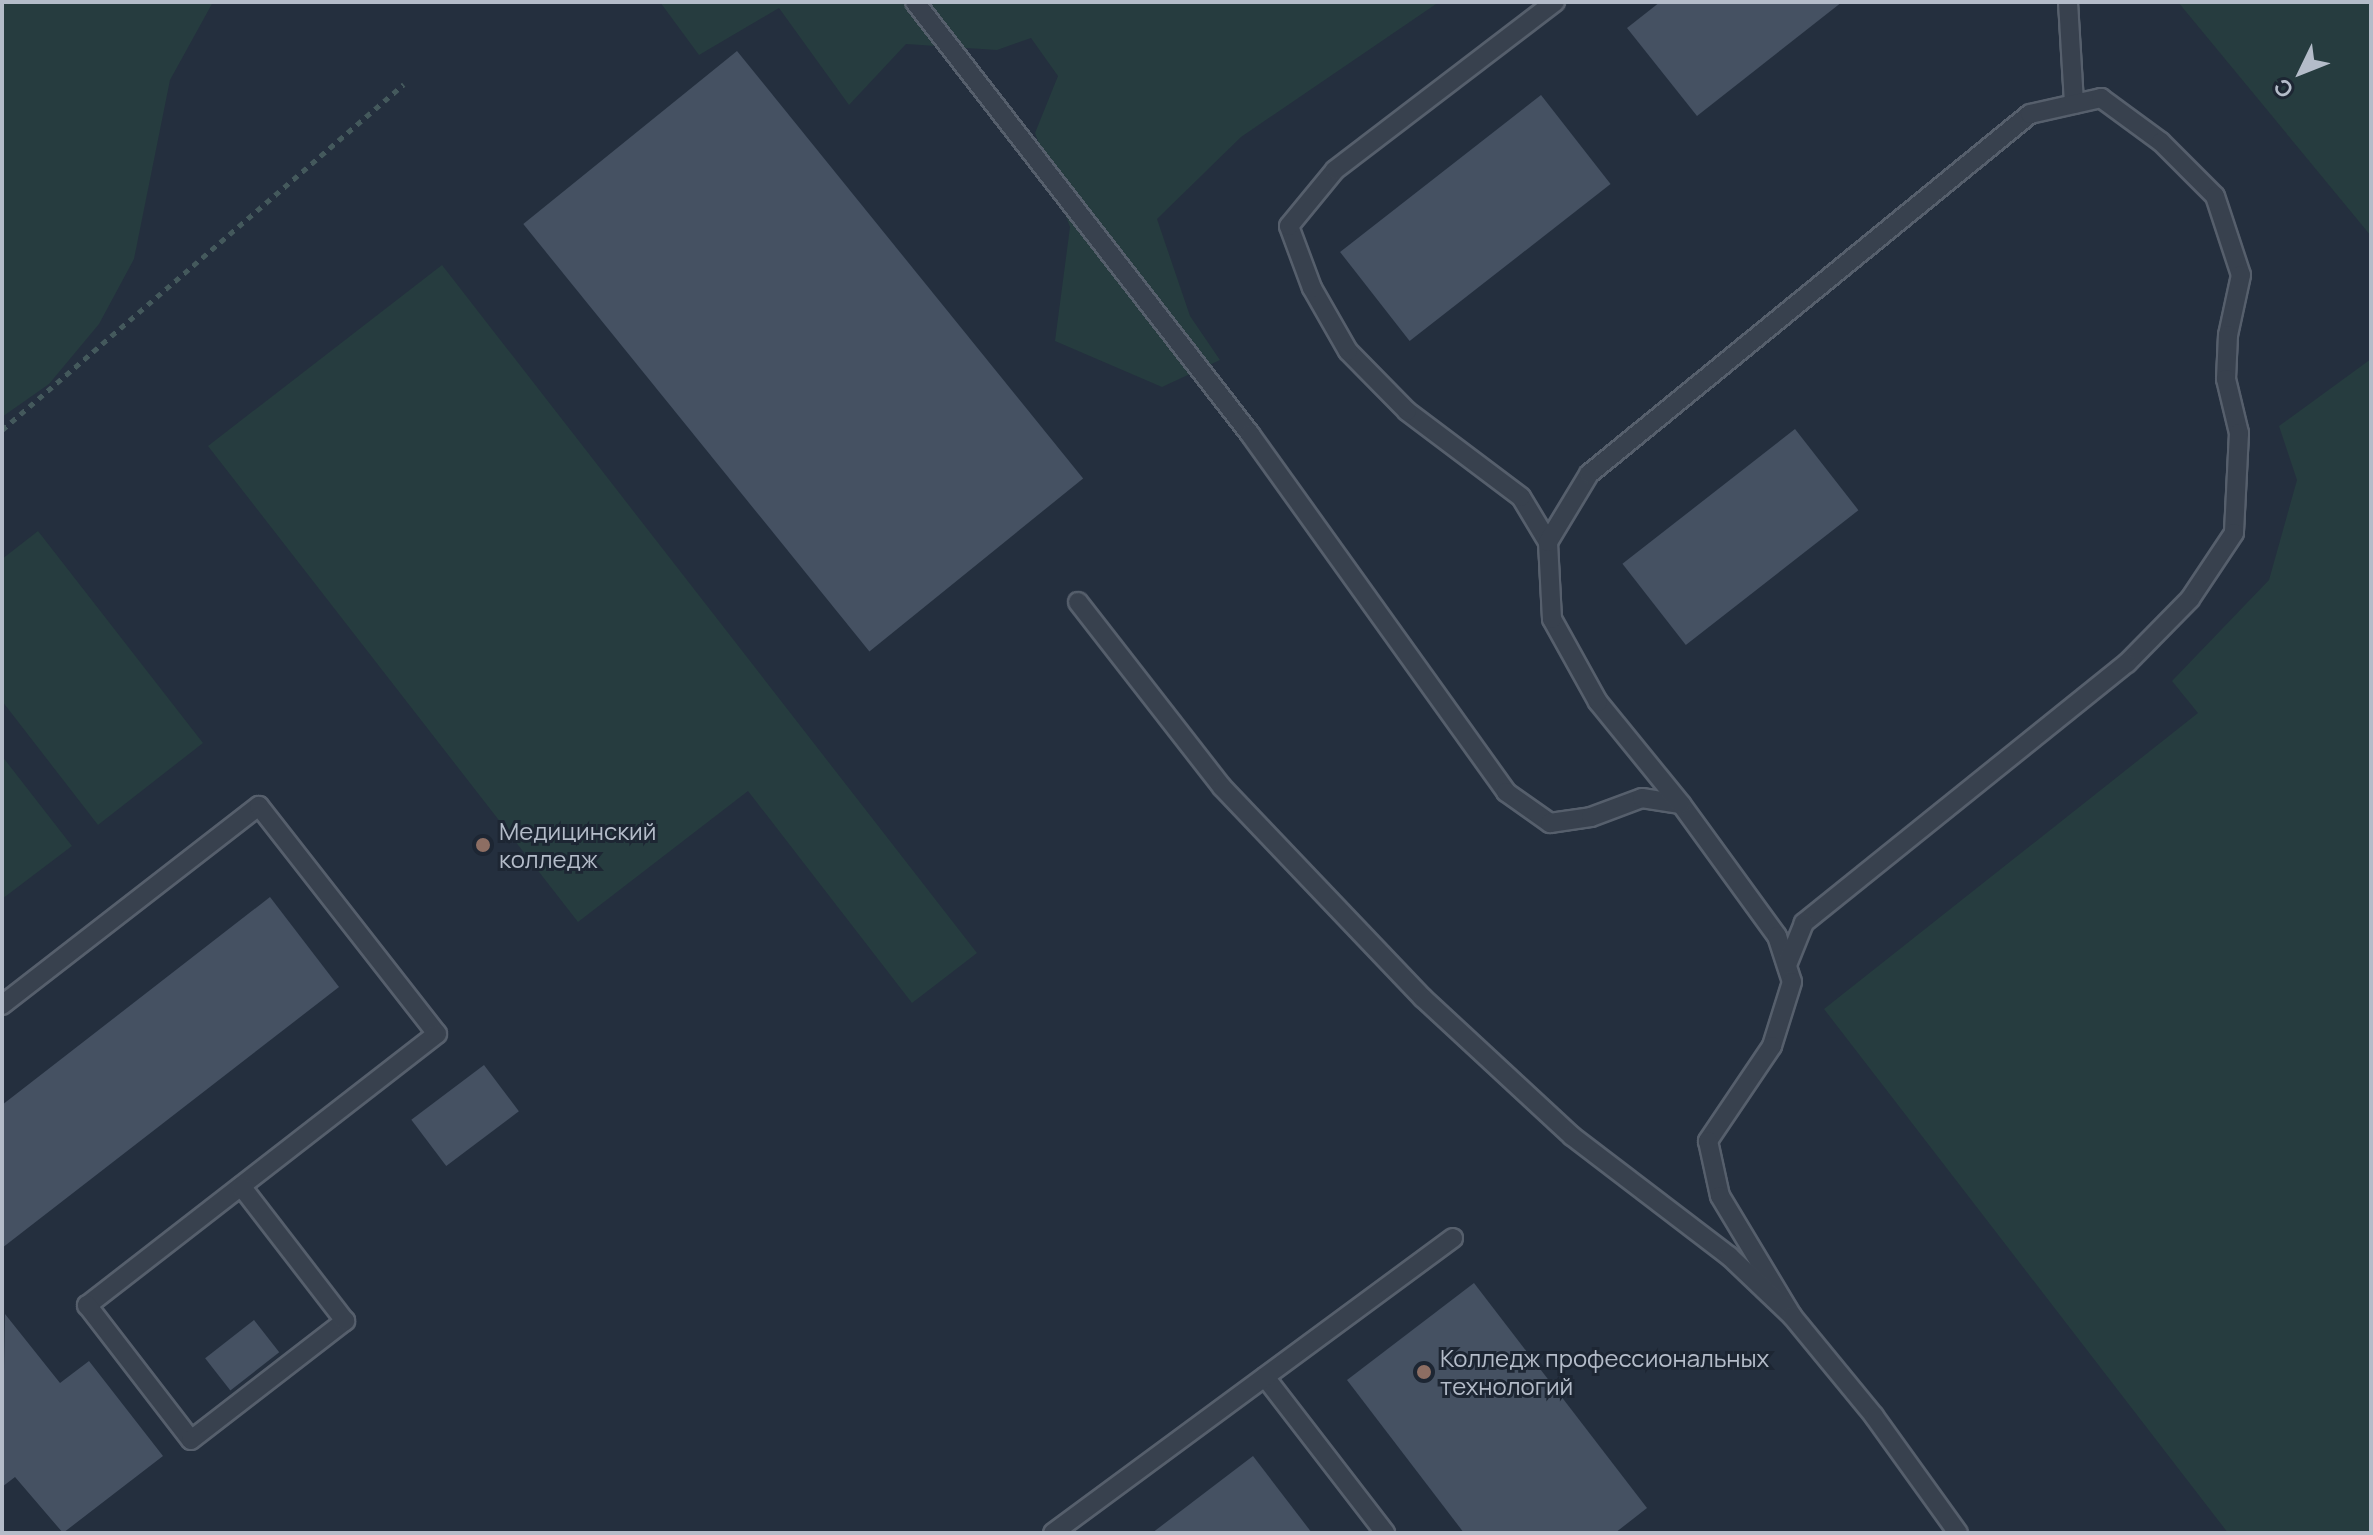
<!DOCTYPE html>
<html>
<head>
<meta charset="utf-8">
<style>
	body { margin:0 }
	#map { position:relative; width:2373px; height:1535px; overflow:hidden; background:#242f3e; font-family:Manrope,sans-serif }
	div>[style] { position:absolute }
	.green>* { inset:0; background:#263c3f }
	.building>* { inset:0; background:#455162; transform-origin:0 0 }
	.path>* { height:5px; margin-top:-2.5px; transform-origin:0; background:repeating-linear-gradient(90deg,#44595c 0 6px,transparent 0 12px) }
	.roads { filter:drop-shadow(2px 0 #565f6c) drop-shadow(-2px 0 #565f6c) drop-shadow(0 2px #565f6c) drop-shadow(0 -2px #565f6c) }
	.service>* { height:18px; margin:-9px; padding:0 9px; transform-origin:9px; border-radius:9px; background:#38414e }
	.dots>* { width:22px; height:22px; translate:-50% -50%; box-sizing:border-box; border:4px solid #1d2633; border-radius:50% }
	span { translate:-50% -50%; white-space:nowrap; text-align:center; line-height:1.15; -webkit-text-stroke:6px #1d2633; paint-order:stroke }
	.poi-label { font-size:24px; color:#b4bcc9 }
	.left { translate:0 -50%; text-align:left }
	.frame { position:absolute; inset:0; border:4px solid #b4bcc9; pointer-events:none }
	.north { position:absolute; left:2261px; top:32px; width:80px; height:80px; -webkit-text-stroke:6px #1d2633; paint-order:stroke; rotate:227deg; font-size:22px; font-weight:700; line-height:32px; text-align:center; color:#b4bcc9 }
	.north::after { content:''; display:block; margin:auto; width:28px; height:36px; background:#b4bcc9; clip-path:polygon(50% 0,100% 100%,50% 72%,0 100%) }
</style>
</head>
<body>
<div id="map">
	<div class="green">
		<div style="clip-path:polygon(2px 2px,213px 2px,170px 80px,134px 259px,99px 324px,49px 384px,2px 417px)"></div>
		<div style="clip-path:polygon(660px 2px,1439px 2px,1241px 137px,1157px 219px,1190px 316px,1220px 360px,1162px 387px,1055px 341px,1070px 227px,1035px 133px,1058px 76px,1031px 38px,997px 50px,906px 44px,849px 105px,779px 8px,699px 55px)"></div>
		<div style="clip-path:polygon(2178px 2px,2371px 2px,2371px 236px)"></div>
		<div style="clip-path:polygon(442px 265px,977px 953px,912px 1003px,748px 791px,578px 922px,208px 446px)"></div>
		<div style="clip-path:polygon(2371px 359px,2371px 1533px,2228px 1533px,1824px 1009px,2198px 713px,2172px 681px,2269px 580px,2297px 480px,2279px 426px)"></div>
		<div style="clip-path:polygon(38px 531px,203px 743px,98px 825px,2px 701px,2px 559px)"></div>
		<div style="clip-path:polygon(2px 756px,72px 846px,2px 899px)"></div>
	</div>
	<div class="building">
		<div style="clip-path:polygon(1660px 2px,1842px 2px,1697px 116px,1627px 28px)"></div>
		<div style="left:737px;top:51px;width:550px;height:275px;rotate:51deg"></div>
		<div style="left:1541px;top:95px;width:113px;height:255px;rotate:52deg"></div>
		<div style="left:1795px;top:429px;width:103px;height:219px;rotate:52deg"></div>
		<div style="clip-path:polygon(270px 897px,339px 987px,2px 1248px,2px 1105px)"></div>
		<div style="left:484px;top:1065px;width:58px;height:91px;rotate:53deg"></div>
		<div style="clip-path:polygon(1474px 1283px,1647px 1508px,1615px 1533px,1464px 1533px,1347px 1380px)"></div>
		<div style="clip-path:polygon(5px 1314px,60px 1383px,89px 1361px,163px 1456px,63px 1533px,15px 1477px,2px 1487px)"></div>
		<div style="left:254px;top:1320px;width:41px;height:62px;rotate:52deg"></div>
		<div style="clip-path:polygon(1253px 1456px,1312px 1533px,1152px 1533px)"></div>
	</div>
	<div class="path">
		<div style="left:2px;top:430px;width:530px;rotate:-40.72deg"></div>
	</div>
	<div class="roads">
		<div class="service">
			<div style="left:915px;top:2px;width:547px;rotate:52.21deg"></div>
			<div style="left:1250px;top:434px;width:440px;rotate:54.4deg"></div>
			<div style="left:1506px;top:792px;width:54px;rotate:35.2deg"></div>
			<div style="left:1550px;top:823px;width:41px;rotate:-8.3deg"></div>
			<div style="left:1591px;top:817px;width:54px;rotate:-20.4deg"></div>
			<div style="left:1642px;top:798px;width:39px;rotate:9deg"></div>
			<div style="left:1681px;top:804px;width:163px;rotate:54deg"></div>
			<div style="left:1777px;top:936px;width:48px;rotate:71.9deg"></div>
			<div style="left:1792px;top:982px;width:67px;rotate:107.4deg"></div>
			<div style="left:1772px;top:1046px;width:115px;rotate:124deg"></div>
			<div style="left:1708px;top:1141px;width:56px;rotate:77.7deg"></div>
			<div style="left:1720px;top:1196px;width:140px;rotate:59deg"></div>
			<div style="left:2068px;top:2px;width:102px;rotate:86.6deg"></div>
			<div style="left:1548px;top:542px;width:52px;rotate:-121deg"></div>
			<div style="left:1521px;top:497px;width:143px;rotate:-143deg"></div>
			<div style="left:1407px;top:411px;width:84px;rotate:-134.5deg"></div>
			<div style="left:1348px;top:351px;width:73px;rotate:-119.7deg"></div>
			<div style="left:1312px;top:288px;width:66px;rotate:-110.4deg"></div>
			<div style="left:1289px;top:226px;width:72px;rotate:-50.6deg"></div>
			<div style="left:1335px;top:170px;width:277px;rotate:-37.4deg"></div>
			<div style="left:1078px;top:602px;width:234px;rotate:52.1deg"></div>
			<div style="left:1222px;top:787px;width:291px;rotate:46.4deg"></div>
			<div style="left:1423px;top:998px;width:203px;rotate:42.8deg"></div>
			<div style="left:1572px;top:1136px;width:198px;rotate:37.4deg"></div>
			<div style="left:1729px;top:1256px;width:87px;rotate:43.6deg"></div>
			<div style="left:1792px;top:1316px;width:129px;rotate:50.6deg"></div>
			<div style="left:1874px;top:1416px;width:144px;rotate:54.3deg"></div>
			<div style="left:1681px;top:804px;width:132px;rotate:-129.1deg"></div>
			<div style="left:1598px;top:702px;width:95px;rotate:-119deg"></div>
			<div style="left:1552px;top:619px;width:77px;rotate:-93deg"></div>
			<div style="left:1548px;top:542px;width:79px;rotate:-58.9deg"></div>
			<div style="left:1589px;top:474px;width:569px;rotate:-39.23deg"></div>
			<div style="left:2030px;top:114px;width:73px;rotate:-12.7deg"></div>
			<div style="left:2101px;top:98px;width:74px;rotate:36.3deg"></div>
			<div style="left:2161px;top:142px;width:76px;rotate:45deg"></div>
			<div style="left:2215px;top:196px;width:83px;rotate:71.8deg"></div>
			<div style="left:2241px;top:275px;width:61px;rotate:102.2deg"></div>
			<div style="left:2228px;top:335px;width:44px;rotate:92.6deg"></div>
			<div style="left:2226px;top:379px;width:56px;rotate:76.5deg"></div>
			<div style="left:2239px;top:433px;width:100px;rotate:92.9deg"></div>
			<div style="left:2234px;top:533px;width:79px;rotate:123.7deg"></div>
			<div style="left:2190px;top:599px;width:90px;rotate:134.5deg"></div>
			<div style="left:2127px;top:663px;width:415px;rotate:141.2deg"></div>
			<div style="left:1804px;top:923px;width:45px;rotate:112deg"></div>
			<div style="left:2px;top:1005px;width:325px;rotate:-37.8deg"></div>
			<div style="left:259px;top:806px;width:289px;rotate:52deg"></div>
			<div style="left:437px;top:1034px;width:443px;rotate:142.2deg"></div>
			<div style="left:87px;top:1305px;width:170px;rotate:52.4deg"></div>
			<div style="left:191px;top:1440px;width:195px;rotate:-37.7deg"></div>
			<div style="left:345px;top:1321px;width:170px;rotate:-127.6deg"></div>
			<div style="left:1265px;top:1377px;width:197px;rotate:52.4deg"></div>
			<div style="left:1053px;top:1533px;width:497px;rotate:-36.4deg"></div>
		</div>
	</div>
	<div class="dots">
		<div style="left:483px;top:845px;background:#8d6e63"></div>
		<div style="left:1424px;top:1372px;background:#8d6e63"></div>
	</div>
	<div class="poi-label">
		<span class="left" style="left:499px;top:845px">Медицинский<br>колледж</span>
		<span class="left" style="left:1440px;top:1372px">Колледж профессиональных<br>технологий</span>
	</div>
	<div class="frame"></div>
	<div class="north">С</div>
</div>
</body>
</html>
